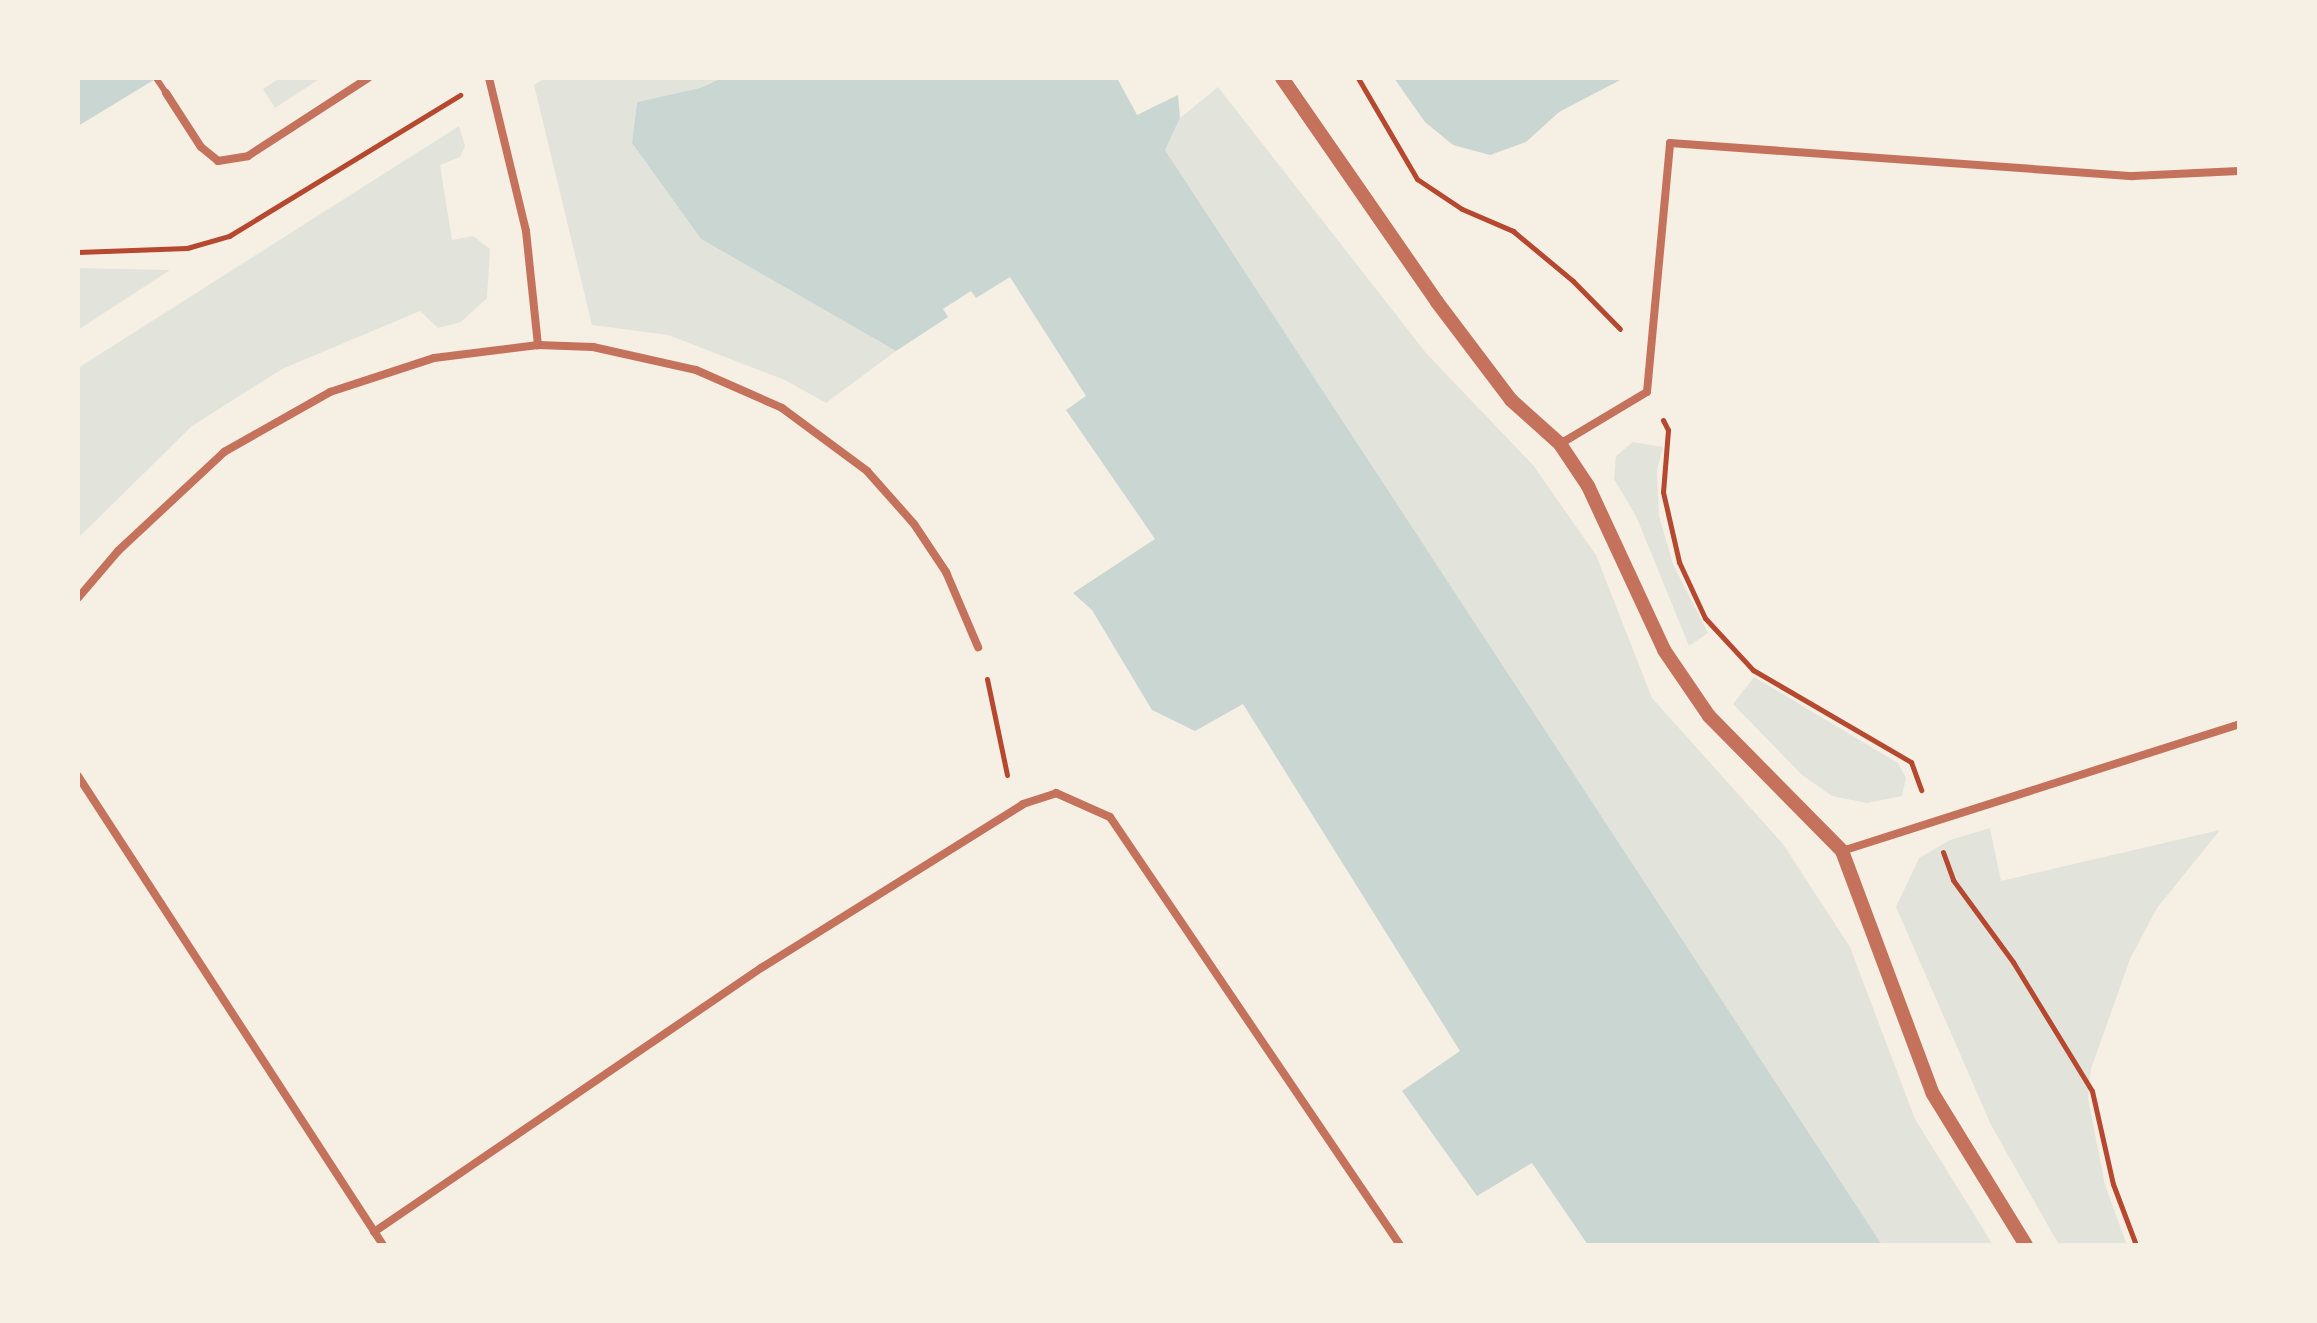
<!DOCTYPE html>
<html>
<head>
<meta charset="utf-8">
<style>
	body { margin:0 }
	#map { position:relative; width:2317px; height:1323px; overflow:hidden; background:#f6efe4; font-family:Rubik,sans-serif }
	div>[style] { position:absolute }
	.green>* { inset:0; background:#e2e4dc }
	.water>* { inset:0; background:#c9d6d2 }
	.path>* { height:5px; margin:-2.5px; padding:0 2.5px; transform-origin:2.5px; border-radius:2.5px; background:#b5482f }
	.service>* { height:6px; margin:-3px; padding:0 3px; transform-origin:3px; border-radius:3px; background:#c5725c }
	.minor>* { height:8px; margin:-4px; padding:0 4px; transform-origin:4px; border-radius:4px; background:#c5725c }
	.tertiary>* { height:14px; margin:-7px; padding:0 7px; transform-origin:7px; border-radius:7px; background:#c5725c }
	span { translate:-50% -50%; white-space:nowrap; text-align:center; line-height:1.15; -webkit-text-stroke:7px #f6efe4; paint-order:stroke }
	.frame { position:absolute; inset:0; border:80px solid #f6efe4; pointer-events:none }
</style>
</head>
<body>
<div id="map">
	<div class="green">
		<div style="clip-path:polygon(280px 78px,321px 78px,275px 108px,263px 89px)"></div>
		<div style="clip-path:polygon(545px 78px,722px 78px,700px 88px,637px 102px,632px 143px,701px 239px,896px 351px,826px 403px,785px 380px,668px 335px,592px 325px,534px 85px)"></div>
		<div style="clip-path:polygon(1218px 87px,1426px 353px,1533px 465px,1596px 555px,1652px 698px,1783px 844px,1850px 947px,1915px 1119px,1993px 1245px,1877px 1245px,1165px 150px,1180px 118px)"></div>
		<div style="clip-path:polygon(459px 126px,465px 146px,460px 157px,440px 165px,452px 240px,473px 236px,490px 249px,487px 298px,461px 322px,438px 328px,420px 311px,282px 369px,192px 426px,78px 538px,78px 368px)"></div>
		<div style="clip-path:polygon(78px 268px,170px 270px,78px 330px)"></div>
		<div style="clip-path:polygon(1633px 442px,1663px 447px,1657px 470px,1659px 516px,1673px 564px,1708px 633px,1689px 646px,1636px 516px,1614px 479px,1616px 456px)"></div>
		<div style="clip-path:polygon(1754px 677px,1898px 763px,1906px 778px,1902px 796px,1867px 803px,1832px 796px,1802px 775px,1733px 704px)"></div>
		<div style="clip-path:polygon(1990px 828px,2001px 881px,2220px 830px,2157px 908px,2130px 959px,2091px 1069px,2088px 1098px,2105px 1185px,2127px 1245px,2059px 1245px,1991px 1125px,1896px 907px,1919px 858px,1950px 840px)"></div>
	</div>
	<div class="water">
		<div style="clip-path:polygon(78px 78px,157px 78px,78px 126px)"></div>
		<div style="clip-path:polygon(722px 78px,1117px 78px,1137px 115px,1178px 95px,1180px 118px,1165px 150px,1882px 1245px,1588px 1245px,1532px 1163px,1477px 1196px,1402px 1091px,1460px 1051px,1243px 704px,1195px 731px,1152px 710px,1092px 610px,1073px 593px,1155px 539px,1066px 410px,1086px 396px,1010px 277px,976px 298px,971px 291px,943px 309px,948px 317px,896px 351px,701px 239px,632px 143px,637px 102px,700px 88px)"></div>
		<div style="clip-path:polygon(1394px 78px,1624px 78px,1559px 112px,1526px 142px,1490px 155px,1453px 145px,1425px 122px)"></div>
	</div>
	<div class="path">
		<div style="left:1358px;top:78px;width:117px;rotate:59.7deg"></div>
		<div style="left:1417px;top:179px;width:54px;rotate:33.7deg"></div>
		<div style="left:1462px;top:209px;width:56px;rotate:23.3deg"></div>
		<div style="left:1513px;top:231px;width:78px;rotate:39.8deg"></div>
		<div style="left:1573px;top:281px;width:67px;rotate:45.6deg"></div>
		<div style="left:78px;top:252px;width:109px;rotate:-2.1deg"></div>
		<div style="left:187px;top:248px;width:44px;rotate:-15.9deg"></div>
		<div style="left:229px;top:236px;width:271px;rotate:-31.4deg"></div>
		<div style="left:1663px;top:420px;width:11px;rotate:63deg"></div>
		<div style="left:1668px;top:430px;width:62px;rotate:94.6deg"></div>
		<div style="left:1663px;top:492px;width:72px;rotate:77.1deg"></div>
		<div style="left:1679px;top:562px;width:62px;rotate:65.1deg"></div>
		<div style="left:1705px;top:618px;width:71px;rotate:47.3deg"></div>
		<div style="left:1753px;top:670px;width:183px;rotate:30.2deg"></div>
		<div style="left:1911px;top:762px;width:30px;rotate:70deg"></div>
		<div style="left:987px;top:679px;width:98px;rotate:78.2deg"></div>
		<div style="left:1943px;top:852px;width:30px;rotate:70deg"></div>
		<div style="left:1953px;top:880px;width:102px;rotate:53.8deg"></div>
		<div style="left:2013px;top:962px;width:151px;rotate:58.5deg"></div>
		<div style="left:2092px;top:1091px;width:95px;rotate:77.3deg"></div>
		<div style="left:2113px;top:1184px;width:65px;rotate:69.3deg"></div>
	</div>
	<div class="service">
		<div style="left:156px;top:78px;width:18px;rotate:56deg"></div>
	</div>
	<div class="minor">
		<div style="left:489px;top:78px;width:157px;rotate:76.4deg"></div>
		<div style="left:526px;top:231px;width:115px;rotate:84deg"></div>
		<div style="left:166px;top:93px;width:64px;rotate:57.1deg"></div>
		<div style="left:201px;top:147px;width:22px;rotate:39deg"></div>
		<div style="left:218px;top:161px;width:30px;rotate:-9deg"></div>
		<div style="left:248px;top:156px;width:143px;rotate:-33deg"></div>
		<div style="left:1560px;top:444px;width:101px;rotate:-30.9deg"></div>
		<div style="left:1647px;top:392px;width:250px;rotate:-84.7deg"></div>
		<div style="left:1670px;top:143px;width:464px;rotate:4.1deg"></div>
		<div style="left:2133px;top:176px;width:106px;rotate:-2.7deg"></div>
		<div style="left:78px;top:598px;width:62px;rotate:-49.6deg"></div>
		<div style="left:118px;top:551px;width:145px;rotate:-43deg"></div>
		<div style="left:224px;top:452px;width:122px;rotate:-29.5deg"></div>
		<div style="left:330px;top:392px;width:109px;rotate:-18.1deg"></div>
		<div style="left:434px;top:358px;width:105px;rotate:-7.1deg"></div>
		<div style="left:538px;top:345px;width:55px;rotate:2.1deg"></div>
		<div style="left:593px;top:347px;width:106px;rotate:12.6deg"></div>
		<div style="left:696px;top:370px;width:94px;rotate:23.8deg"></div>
		<div style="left:782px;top:408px;width:106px;rotate:36.5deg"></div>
		<div style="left:867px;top:471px;width:71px;rotate:48.4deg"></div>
		<div style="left:914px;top:524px;width:58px;rotate:56.3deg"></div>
		<div style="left:946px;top:572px;width:82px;rotate:66.9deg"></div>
		<div style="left:78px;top:776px;width:559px;rotate:56.96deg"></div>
		<div style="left:1842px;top:851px;width:417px;rotate:-17.7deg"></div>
		<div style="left:374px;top:1232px;width:468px;rotate:-34.3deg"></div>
		<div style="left:761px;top:968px;width:309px;rotate:-32deg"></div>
		<div style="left:1023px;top:804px;width:35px;rotate:-18deg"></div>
		<div style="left:1056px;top:793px;width:59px;rotate:24deg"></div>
		<div style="left:1110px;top:817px;width:517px;rotate:55.88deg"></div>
	</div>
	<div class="tertiary">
		<div style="left:1282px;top:78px;width:272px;rotate:55.3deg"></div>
		<div style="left:1437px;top:302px;width:123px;rotate:52.9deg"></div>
		<div style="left:1511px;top:400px;width:66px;rotate:41.9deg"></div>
		<div style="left:1560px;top:444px;width:50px;rotate:56.3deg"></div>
		<div style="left:1588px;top:486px;width:181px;rotate:65.1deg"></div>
		<div style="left:1664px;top:650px;width:80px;rotate:55.7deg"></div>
		<div style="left:1709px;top:716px;width:190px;rotate:45.4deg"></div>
		<div style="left:1842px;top:851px;width:259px;rotate:69.5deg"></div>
		<div style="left:1933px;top:1094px;width:177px;rotate:58.4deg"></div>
	</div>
	<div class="frame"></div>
</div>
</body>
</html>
